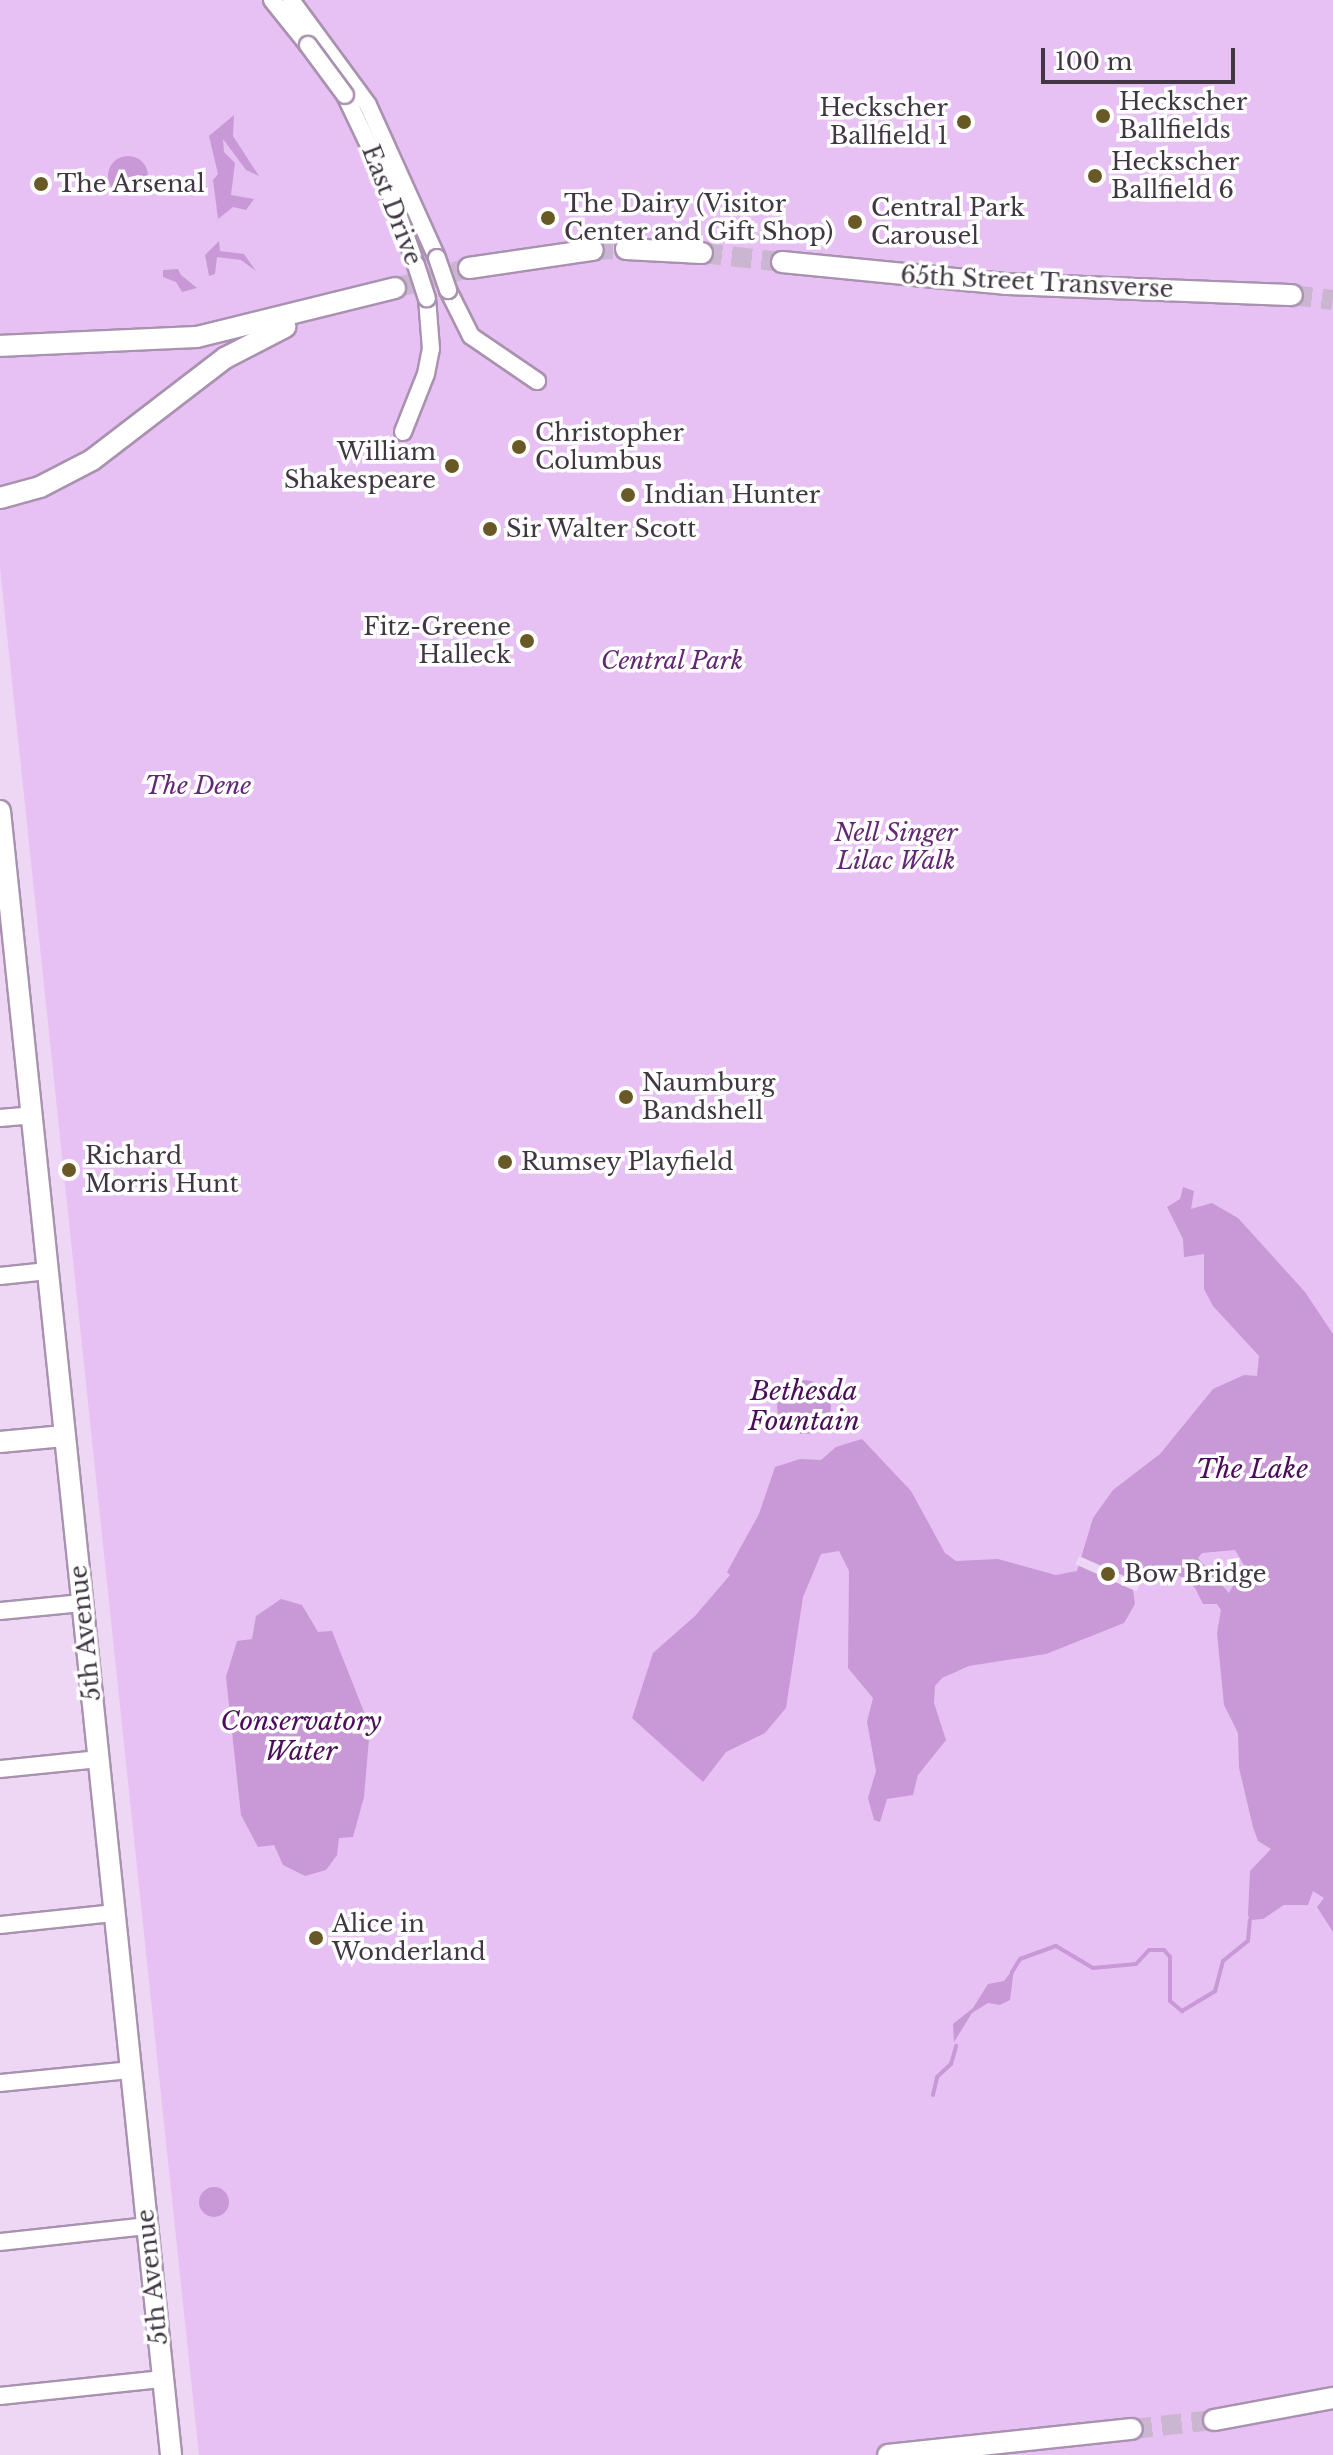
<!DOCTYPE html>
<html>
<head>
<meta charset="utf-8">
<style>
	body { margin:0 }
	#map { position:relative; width:1333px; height:2455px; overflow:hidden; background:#eed6f5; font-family:"Libre Baskerville",serif }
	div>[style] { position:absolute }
	.green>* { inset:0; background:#e8c1f4 }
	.water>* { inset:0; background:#c998d7 }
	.round { border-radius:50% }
	.pier>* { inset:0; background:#eed6f5; transform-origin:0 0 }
	.stream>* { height:4px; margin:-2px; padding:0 2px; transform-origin:2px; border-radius:2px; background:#c998d7 }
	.major-tunnel>* { height:20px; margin-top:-10px; transform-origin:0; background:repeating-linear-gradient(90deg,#cbb6d1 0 20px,transparent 0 30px) }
	.roads { filter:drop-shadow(2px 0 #a992af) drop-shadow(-2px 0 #a992af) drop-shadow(0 2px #a992af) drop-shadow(0 -2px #a992af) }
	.minor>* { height:16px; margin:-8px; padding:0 8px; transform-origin:8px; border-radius:8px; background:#fff }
	.major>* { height:20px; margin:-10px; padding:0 10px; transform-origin:10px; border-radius:10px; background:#fff }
	.bridges { filter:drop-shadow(2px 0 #a992af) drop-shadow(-2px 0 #a992af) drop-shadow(0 2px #a992af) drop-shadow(0 -2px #a992af) }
	.minor-bridge>* { height:16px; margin:-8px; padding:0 8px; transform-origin:8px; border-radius:8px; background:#fff }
	.dots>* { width:22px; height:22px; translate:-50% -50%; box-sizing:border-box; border:4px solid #fff; border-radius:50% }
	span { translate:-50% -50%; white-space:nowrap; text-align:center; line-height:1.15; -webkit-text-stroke:7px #fff; paint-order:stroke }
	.poi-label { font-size:24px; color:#403743 }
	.left { translate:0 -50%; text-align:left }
	.right { translate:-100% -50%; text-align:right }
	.street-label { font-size:24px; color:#403743 }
	.park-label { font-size:24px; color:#632873; font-style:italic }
	.water-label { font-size:26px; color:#4b0d5a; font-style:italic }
	.scale { position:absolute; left:1041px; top:48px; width:194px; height:36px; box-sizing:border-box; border:4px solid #403743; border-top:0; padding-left:10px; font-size:24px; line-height:28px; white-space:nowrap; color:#403743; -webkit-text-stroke:6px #fff; paint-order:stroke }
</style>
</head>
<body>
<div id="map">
	<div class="green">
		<div style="clip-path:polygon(0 0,1333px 0,1333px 2455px,199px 2455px,0 568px)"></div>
	</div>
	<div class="water">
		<div style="clip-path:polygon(234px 115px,233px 136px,259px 176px,246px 170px,223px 139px,224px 152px,235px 163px,231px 195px,254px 199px,246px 210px,233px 207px,218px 219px,213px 180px,218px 174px,209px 136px)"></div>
		<div class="round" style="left:108px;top:156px;width:40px;height:40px"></div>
		<div style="clip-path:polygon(219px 241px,220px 251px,244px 254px,256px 271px,241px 260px,217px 257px,215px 274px,209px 276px,205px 255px)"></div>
		<div style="clip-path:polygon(178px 269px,181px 275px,197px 288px,182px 292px,176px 282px,163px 277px,163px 270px)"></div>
		<div style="clip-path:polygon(evenodd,1183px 1187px,1194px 1191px,1191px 1209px,1212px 1203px,1238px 1218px,1305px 1292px,1333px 1334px,1333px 1932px,1317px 1907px,1324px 1898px,1313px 1891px,1308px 1905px,1284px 1905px,1263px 1919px,1250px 1920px,1248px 1915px,1250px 1871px,1271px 1849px,1258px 1841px,1253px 1827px,1239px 1768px,1238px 1733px,1224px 1705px,1217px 1633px,1221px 1610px,1217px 1604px,1203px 1604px,1195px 1588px,1176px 1573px,1142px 1572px,1133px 1590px,1135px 1604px,1124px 1623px,1046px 1654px,969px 1666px,942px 1678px,935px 1686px,934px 1703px,946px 1740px,918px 1775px,913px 1795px,887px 1799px,880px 1822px,874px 1820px,868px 1798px,876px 1771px,867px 1722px,873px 1698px,848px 1668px,849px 1571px,839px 1551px,821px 1554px,803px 1597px,786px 1708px,765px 1733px,726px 1752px,703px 1782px,632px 1718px,653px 1653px,695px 1616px,730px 1575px,727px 1572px,759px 1514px,775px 1467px,800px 1459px,821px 1460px,836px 1447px,862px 1439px,911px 1491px,945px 1553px,956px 1561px,998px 1559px,1056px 1575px,1077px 1571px,1093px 1518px,1113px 1490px,1160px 1454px,1213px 1389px,1244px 1375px,1257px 1376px,1259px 1356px,1213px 1306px,1204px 1289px,1204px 1254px,1184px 1257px,1183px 1239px,1167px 1207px,1180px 1199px,1183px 1187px,1235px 1550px,1244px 1565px,1229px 1593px,1198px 1558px,1202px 1553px,1235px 1550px)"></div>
		<div class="round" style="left:777px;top:1380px;width:54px;height:54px"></div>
		<div style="clip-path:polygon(281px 1599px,302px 1605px,318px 1632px,332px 1631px,370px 1727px,364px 1797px,353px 1837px,339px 1838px,337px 1855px,326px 1870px,305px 1876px,283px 1865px,274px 1845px,258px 1847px,241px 1815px,226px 1677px,237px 1641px,252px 1639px,256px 1616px)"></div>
		<div style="clip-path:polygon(1014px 1968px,1010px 2000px,1000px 2005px,988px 2003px,972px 2013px,954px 2042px,953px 2024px,973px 2008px,988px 1984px,1004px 1981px)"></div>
		<div class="round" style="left:199px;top:2187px;width:30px;height:30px"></div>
	</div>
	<div class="pier">
		<div style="left:1079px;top:1556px;width:67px;height:9px;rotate:24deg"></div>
	</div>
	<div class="stream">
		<div style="left:1012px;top:1972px;width:15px;rotate:-58deg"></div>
		<div style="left:1020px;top:1959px;width:38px;rotate:-20deg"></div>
		<div style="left:1056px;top:1946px;width:43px;rotate:30.7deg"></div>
		<div style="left:1093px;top:1968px;width:43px;rotate:-5.3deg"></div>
		<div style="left:1136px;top:1964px;width:19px;rotate:-47deg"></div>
		<div style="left:1149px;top:1950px;width:15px"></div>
		<div style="left:1164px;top:1950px;width:9px;rotate:49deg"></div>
		<div style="left:1170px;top:1957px;width:44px;rotate:90deg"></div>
		<div style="left:1170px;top:2001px;width:16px;rotate:40deg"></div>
		<div style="left:1182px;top:2011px;width:39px;rotate:-31deg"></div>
		<div style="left:1215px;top:1991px;width:31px;rotate:-75deg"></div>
		<div style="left:1223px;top:1961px;width:32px;rotate:-39deg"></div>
		<div style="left:1248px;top:1941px;width:21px;rotate:-85deg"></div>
		<div style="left:933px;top:2095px;width:18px;rotate:-77deg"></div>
		<div style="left:937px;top:2077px;width:19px;rotate:-43deg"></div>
		<div style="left:951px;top:2064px;width:19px;rotate:-74deg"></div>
	</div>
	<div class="major-tunnel">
		<div style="left:593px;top:250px;width:33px;rotate:-2deg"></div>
		<div style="left:702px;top:253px;width:81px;rotate:6.4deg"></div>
		<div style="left:395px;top:288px;width:77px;rotate:-15.1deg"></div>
		<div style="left:1292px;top:295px;width:41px;rotate:7deg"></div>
		<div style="left:1132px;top:2429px;width:82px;rotate:-6.3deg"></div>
	</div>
	<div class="roads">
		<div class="minor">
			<div style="left:272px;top:0;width:58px;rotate:51.3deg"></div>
			<div style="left:291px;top:0;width:130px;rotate:53.7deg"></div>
			<div style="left:368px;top:105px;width:168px;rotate:65.7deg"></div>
			<div style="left:345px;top:95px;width:98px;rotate:64.5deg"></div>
			<div style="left:387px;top:183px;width:87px;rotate:70.5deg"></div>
			<div style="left:448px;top:290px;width:51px;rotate:63.4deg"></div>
			<div style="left:471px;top:336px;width:80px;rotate:34.3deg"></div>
			<div style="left:403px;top:432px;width:62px;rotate:-68.4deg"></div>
			<div style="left:426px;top:374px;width:25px;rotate:-79deg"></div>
			<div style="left:431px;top:349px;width:51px;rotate:-94.5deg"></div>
			<div style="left:0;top:1118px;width:32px;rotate:-5deg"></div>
			<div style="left:0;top:1276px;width:48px;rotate:-5.9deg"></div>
			<div style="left:0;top:1611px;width:82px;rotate:-5.6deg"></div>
			<div style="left:0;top:1769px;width:99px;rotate:-5.8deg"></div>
			<div style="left:0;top:1925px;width:115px;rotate:-6deg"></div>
			<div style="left:0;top:2083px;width:132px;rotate:-5.7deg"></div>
			<div style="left:0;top:2242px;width:148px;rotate:-6.2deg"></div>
			<div style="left:0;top:2396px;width:164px;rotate:-6deg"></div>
		</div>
		<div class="major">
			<div style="left:626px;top:249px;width:76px;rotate:3deg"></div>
			<div style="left:782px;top:262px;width:224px;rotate:5.6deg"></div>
			<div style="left:1005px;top:284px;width:287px;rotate:2.2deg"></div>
			<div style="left:469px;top:268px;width:125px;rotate:-8.3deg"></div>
			<div style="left:0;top:346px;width:197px;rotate:-2.6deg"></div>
			<div style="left:197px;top:337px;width:204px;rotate:-13.9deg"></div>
			<div style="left:0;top:498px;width:41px;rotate:-15.4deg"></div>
			<div style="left:40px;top:487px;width:59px;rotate:-27.4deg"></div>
			<div style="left:92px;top:460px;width:168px;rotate:-37.5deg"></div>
			<div style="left:225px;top:358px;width:68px;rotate:-27.3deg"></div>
			<div style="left:0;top:811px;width:1653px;rotate:84.06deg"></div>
			<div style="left:0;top:1442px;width:64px;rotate:-5.4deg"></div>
			<div style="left:1214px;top:2420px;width:121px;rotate:-10.5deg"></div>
			<div style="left:888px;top:2455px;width:245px;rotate:-6.1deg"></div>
		</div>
	</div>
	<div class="bridges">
		<div class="minor-bridge">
			<div style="left:308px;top:45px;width:62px;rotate:53.5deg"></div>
			<div style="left:437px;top:258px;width:34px;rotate:71deg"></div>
			<div style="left:416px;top:265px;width:35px;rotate:72deg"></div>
		</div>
	</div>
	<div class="dots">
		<div style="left:1103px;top:116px;background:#695926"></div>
		<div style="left:964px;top:122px;background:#695926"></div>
		<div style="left:1095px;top:176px;background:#695926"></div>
		<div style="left:41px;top:184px;background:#695926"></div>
		<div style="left:548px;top:218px;background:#695926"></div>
		<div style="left:855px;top:222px;background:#695926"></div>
		<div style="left:519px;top:447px;background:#695926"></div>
		<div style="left:452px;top:466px;background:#695926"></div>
		<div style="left:628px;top:495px;background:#695926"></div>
		<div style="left:490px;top:529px;background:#695926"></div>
		<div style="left:527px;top:641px;background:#695926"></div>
		<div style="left:626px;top:1097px;background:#695926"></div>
		<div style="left:505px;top:1162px;background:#695926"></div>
		<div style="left:69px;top:1170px;background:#695926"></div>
		<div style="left:1108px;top:1574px;background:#695926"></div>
		<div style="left:316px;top:1938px;background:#695926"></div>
	</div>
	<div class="poi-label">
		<span class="left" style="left:1119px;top:116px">Heckscher<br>Ballfields</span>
		<span class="right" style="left:948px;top:122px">Heckscher<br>Ballfield 1</span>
		<span class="left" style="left:1111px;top:176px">Heckscher<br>Ballfield 6</span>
		<span class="left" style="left:57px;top:184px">The Arsenal</span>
		<span class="left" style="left:564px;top:218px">The Dairy (Visitor<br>Center and Gift Shop)</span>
		<span class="left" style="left:871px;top:222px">Central Park<br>Carousel</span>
		<span class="left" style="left:535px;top:447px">Christopher<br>Columbus</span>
		<span class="right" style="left:436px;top:466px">William<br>Shakespeare</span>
		<span class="left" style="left:644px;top:495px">Indian Hunter</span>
		<span class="left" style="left:506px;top:529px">Sir Walter Scott</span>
		<span class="right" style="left:511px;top:641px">Fitz-Greene<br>Halleck</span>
		<span class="left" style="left:642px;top:1097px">Naumburg<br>Bandshell</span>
		<span class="left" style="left:85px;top:1170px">Richard<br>Morris Hunt</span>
		<span class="left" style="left:521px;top:1162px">Rumsey Playfield</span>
		<span class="left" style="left:1124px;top:1574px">Bow Bridge</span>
		<span class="left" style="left:332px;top:1938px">Alice in<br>Wonderland</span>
	</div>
	<div class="street-label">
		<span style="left:392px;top:205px;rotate:69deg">East Drive</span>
		<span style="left:1037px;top:282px;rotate:3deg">65th Street Transverse</span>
		<span style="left:85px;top:1633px;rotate:-96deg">5th Avenue</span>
		<span style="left:152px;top:2277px;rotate:-96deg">5th Avenue</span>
	</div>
	<div class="park-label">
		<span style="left:672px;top:661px">Central Park</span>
		<span style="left:198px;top:786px">The Dene</span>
		<span style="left:896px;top:847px">Nell Singer<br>Lilac Walk</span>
	</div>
	<div class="water-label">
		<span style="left:804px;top:1407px">Bethesda<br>Fountain</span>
		<span style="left:1252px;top:1470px">The Lake</span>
		<span style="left:301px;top:1737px">Conservatory<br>Water</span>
	</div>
	<div class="scale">100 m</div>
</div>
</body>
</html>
